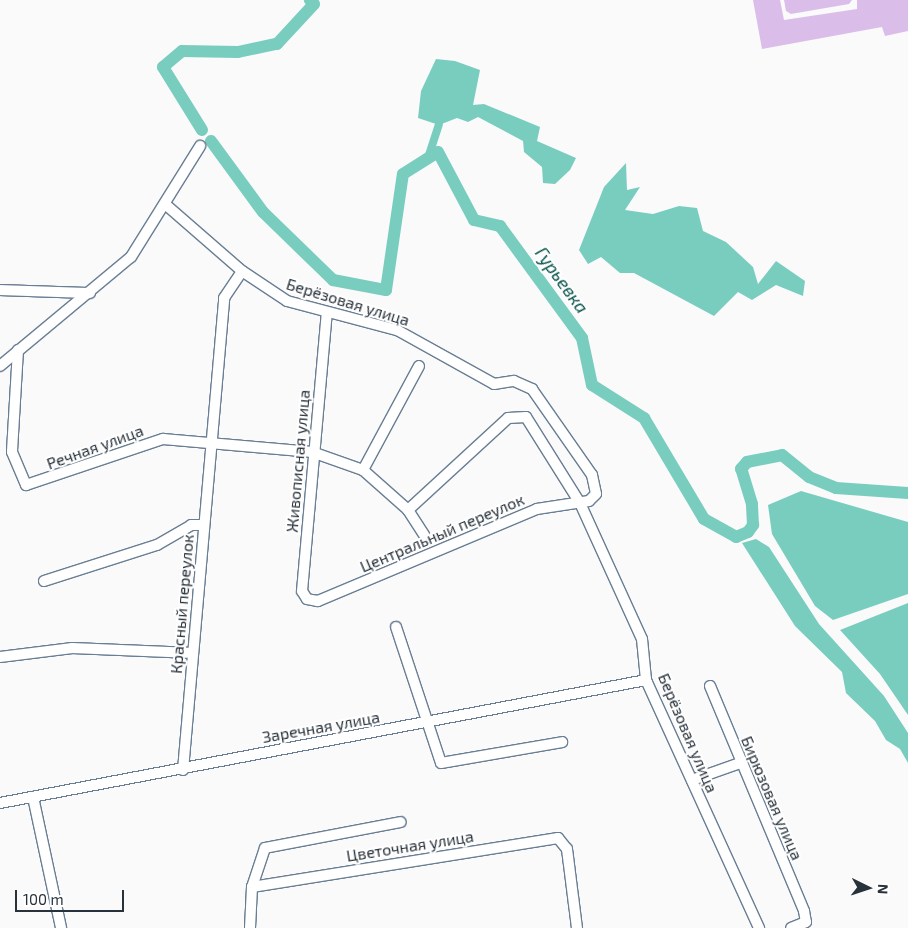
<!DOCTYPE html>
<html>
<head>
<meta charset="utf-8">
<style>
	body { margin:0 }
	#map { position:relative; width:908px; height:928px; overflow:hidden; background:#fafafa; font-family:"Exo 2",sans-serif }
	div>[style] { position:absolute }
	.green>* { inset:0; background:#dbbdea }
	.water>* { inset:0; background:#79cdbf }
	.canal>* { height:8px; margin:-4px; padding:0 4px; transform-origin:4px; border-radius:4px; background:#79cdbf }
	.river>* { height:12px; margin:-6px; padding:0 6px; transform-origin:6px; border-radius:6px; background:#79cdbf }
	.roads { filter:drop-shadow(1px 0 #697e93) drop-shadow(-1px 0 #697e93) drop-shadow(0 1px #697e93) drop-shadow(0 -1px #697e93) }
	.minor>* { height:10px; margin:-5px; padding:0 5px; transform-origin:5px; border-radius:5px; background:#fff }
	span { translate:-50% -50%; white-space:nowrap; text-align:center; line-height:1.15; -webkit-text-stroke:4px #fff; paint-order:stroke }
	.street-label { font-size:16px; color:#28323b }
	.water-label { font-size:18px; color:#025148; font-style:italic }
	.north { position:absolute; left:843px; top:863px; width:50px; height:50px; -webkit-text-stroke:4px #fff; paint-order:stroke; rotate:94deg; font-size:14px; font-weight:700; line-height:20px; text-align:center; color:#28323b }
	.north::after { content:''; display:block; margin:auto; width:18px; height:22px; background:#28323b; clip-path:polygon(50% 0,100% 100%,50% 72%,0 100%) }
	.scale { position:absolute; left:15px; top:890px; width:109px; height:22px; box-sizing:border-box; border:2px solid #28323b; border-top:0; padding-left:6px; font-size:15px; line-height:18px; white-space:nowrap; color:#28323b; -webkit-text-stroke:4px #fff; paint-order:stroke }
</style>
</head>
<body>
<div id="map">
	<div class="green">
		<div style="clip-path:polygon(753px 0,780px 0,784px 20px,857px 9px,857px 0,908px 0,908px 31px,885px 36px,882px 27px,762px 49px)"></div>
		<div style="clip-path:polygon(784px 0,852px 0,849px 4px,791px 14px,786px 11px)"></div>
	</div>
	<div class="water">
		<div style="clip-path:polygon(436px 59px,455px 61px,480px 70px,473px 105px,484px 104px,540px 127px,537px 141px,576px 158px,570px 170px,555px 184px,543px 183px,542px 167px,524px 152px,523px 141px,478px 117px,468px 122px,457px 118px,439px 125px,418px 118px,421px 91px)"></div>
		<div style="clip-path:polygon(626px 163px,627px 190px,640px 187px,625px 210px,653px 214px,679px 206px,697px 208px,703px 231px,726px 242px,753px 267px,758px 284px,776px 261px,805px 281px,803px 296px,776px 285px,752px 300px,738px 292px,714px 316px,634px 273px,620px 273px,601px 257px,588px 264px,579px 250px,604px 187px)"></div>
		<div style="clip-path:polygon(801px 491px,908px 522px,908px 594px,833px 620px,815px 606px,772px 534px,768px 505px)"></div>
		<div style="clip-path:polygon(756px 539px,769px 547px,819px 624px,884px 696px,908px 733px,908px 763px,900px 749px,886px 740px,875px 721px,846px 693px,842px 672px,795px 626px,742px 543px)"></div>
		<div style="clip-path:polygon(908px 603px,908px 715px,880px 674px,840px 630px)"></div>
	</div>
	<div class="canal">
		<div style="left:428px;top:158px;width:35px;rotate:-72deg"></div>
	</div>
	<div class="river">
		<div style="left:202px;top:130px;width:74px;rotate:-121.8deg"></div>
		<div style="left:163px;top:67px;width:25px;rotate:-40deg"></div>
		<div style="left:182px;top:51px;width:56px;rotate:1deg"></div>
		<div style="left:238px;top:52px;width:40px;rotate:-12deg"></div>
		<div style="left:277px;top:44px;width:54px;rotate:-47.2deg"></div>
		<div style="left:314px;top:4px;width:6px;rotate:-135deg"></div>
		<div style="left:211px;top:141px;width:88px;rotate:53.8deg"></div>
		<div style="left:263px;top:212px;width:98px;rotate:44.2deg"></div>
		<div style="left:333px;top:280px;width:54px;rotate:10.7deg"></div>
		<div style="left:386px;top:290px;width:117px;rotate:-81.7deg"></div>
		<div style="left:403px;top:174px;width:41px;rotate:-32.2deg"></div>
		<div style="left:438px;top:152px;width:77px;rotate:62.1deg"></div>
		<div style="left:474px;top:220px;width:27px;rotate:13deg"></div>
		<div style="left:500px;top:226px;width:139px;rotate:53.8deg"></div>
		<div style="left:582px;top:338px;width:48px;rotate:78deg"></div>
		<div style="left:592px;top:385px;width:62px;rotate:32.4deg"></div>
		<div style="left:644px;top:418px;width:117px;rotate:59.3deg"></div>
		<div style="left:704px;top:519px;width:37px;rotate:29deg"></div>
		<div style="left:736px;top:537px;width:13px;rotate:-23deg"></div>
		<div style="left:748px;top:532px;width:9px;rotate:-54deg"></div>
		<div style="left:753px;top:525px;width:21px;rotate:-93deg"></div>
		<div style="left:752px;top:504px;width:37px;rotate:-107deg"></div>
		<div style="left:741px;top:469px;width:9px;rotate:-49deg"></div>
		<div style="left:747px;top:462px;width:36px;rotate:-11deg"></div>
		<div style="left:782px;top:455px;width:35px;rotate:39deg"></div>
		<div style="left:809px;top:477px;width:29px;rotate:22deg"></div>
		<div style="left:836px;top:488px;width:72px;rotate:4deg"></div>
	</div>
	<div class="roads">
		<div class="minor">
			<div style="left:165px;top:204px;width:102px;rotate:41deg"></div>
			<div style="left:242px;top:271px;width:54px;rotate:33.7deg"></div>
			<div style="left:287px;top:301px;width:114px;rotate:14.8deg"></div>
			<div style="left:397px;top:330px;width:111px;rotate:29.1deg"></div>
			<div style="left:494px;top:384px;width:20px;rotate:-9deg"></div>
			<div style="left:514px;top:381px;width:20px;rotate:24deg"></div>
			<div style="left:532px;top:389px;width:105px;rotate:55.1deg"></div>
			<div style="left:592px;top:475px;width:19px;rotate:78deg"></div>
			<div style="left:596px;top:494px;width:10px;rotate:135deg"></div>
			<div style="left:589px;top:501px;width:53px;rotate:171.3deg"></div>
			<div style="left:537px;top:509px;width:238px;rotate:157.2deg"></div>
			<div style="left:318px;top:601px;width:11px;rotate:-170deg"></div>
			<div style="left:307px;top:599px;width:9px;rotate:-122deg"></div>
			<div style="left:302px;top:591px;width:279px;rotate:-84.9deg"></div>
			<div style="left:0;top:290px;width:90px;rotate:1.9deg"></div>
			<div style="left:18px;top:350px;width:102px;rotate:93.4deg"></div>
			<div style="left:12px;top:452px;width:36px;rotate:67deg"></div>
			<div style="left:26px;top:485px;width:145px;rotate:-18.6deg"></div>
			<div style="left:163px;top:439px;width:150px;rotate:5deg"></div>
			<div style="left:312px;top:452px;width:54px;rotate:19.4deg"></div>
			<div style="left:363px;top:470px;width:60px;rotate:41.6deg"></div>
			<div style="left:408px;top:510px;width:30px;rotate:57deg"></div>
			<div style="left:0;top:366px;width:170px;rotate:-39.8deg"></div>
			<div style="left:131px;top:257px;width:131px;rotate:-58.1deg"></div>
			<div style="left:363px;top:470px;width:118px;rotate:-61.7deg"></div>
			<div style="left:408px;top:510px;width:136px;rotate:-42.6deg"></div>
			<div style="left:508px;top:418px;width:18px;rotate:-3deg"></div>
			<div style="left:526px;top:417px;width:102px;rotate:57.9deg"></div>
			<div style="left:580px;top:503px;width:149px;rotate:65.5deg"></div>
			<div style="left:642px;top:639px;width:41px;rotate:84.4deg"></div>
			<div style="left:646px;top:680px;width:273px;rotate:65.5deg"></div>
			<div style="left:44px;top:581px;width:119px;rotate:-17.7deg"></div>
			<div style="left:157px;top:545px;width:39px;rotate:-30deg"></div>
			<div style="left:191px;top:525px;width:13px"></div>
			<div style="left:396px;top:627px;width:143px;rotate:71.7deg"></div>
			<div style="left:441px;top:763px;width:123px;rotate:-9.8deg"></div>
			<div style="left:0;top:657px;width:73px;rotate:-7.1deg"></div>
			<div style="left:72px;top:648px;width:121px;rotate:2.4deg"></div>
			<div style="left:710px;top:686px;width:244px;rotate:67.3deg"></div>
			<div style="left:804px;top:911px;width:11px;rotate:80deg"></div>
			<div style="left:806px;top:922px;width:16px;rotate:158deg"></div>
			<div style="left:183px;top:770px;width:474px;rotate:-85deg"></div>
			<div style="left:224px;top:298px;width:32px;rotate:-56deg"></div>
			<div style="left:692px;top:780px;width:51px;rotate:-19.5deg"></div>
			<div style="left:33px;top:797px;width:134px;rotate:77.9deg"></div>
			<div style="left:0;top:803px;width:658px;rotate:-10.78deg"></div>
			<div style="left:252px;top:887px;width:310px;rotate:-9.1deg"></div>
			<div style="left:558px;top:838px;width:14px;rotate:51deg"></div>
			<div style="left:567px;top:849px;width:80px;rotate:82.8deg"></div>
			<div style="left:250px;top:928px;width:41px;rotate:-87.2deg"></div>
			<div style="left:252px;top:887px;width:41px;rotate:-71.6deg"></div>
			<div style="left:265px;top:848px;width:138px;rotate:-10.8deg"></div>
		</div>
	</div>
	<div class="street-label">
		<span style="left:348px;top:302px;rotate:17deg">Берёзовая улица</span>
		<span style="left:95px;top:447px;rotate:-20deg">Речная улица</span>
		<span style="left:298px;top:461px;rotate:-85deg">Живописная улица</span>
		<span style="left:442px;top:533px;rotate:-23deg">Центральный переулок</span>
		<span style="left:182px;top:604px;rotate:-85deg">Красный переулок</span>
		<span style="left:321px;top:727px;rotate:-10deg">Заречная улица</span>
		<span style="left:688px;top:733px;rotate:67deg">Берёзовая улица</span>
		<span style="left:772px;top:798px;rotate:67deg">Бирюзовая улица</span>
		<span style="left:410px;top:846px;rotate:-9deg">Цветочная улица</span>
	</div>
	<div class="water-label">
		<span style="left:562px;top:280px;rotate:54deg">Гурьевка</span>
	</div>
	<div class="north">N</div>
	<div class="scale">100 m</div>
</div>
</body>
</html>
